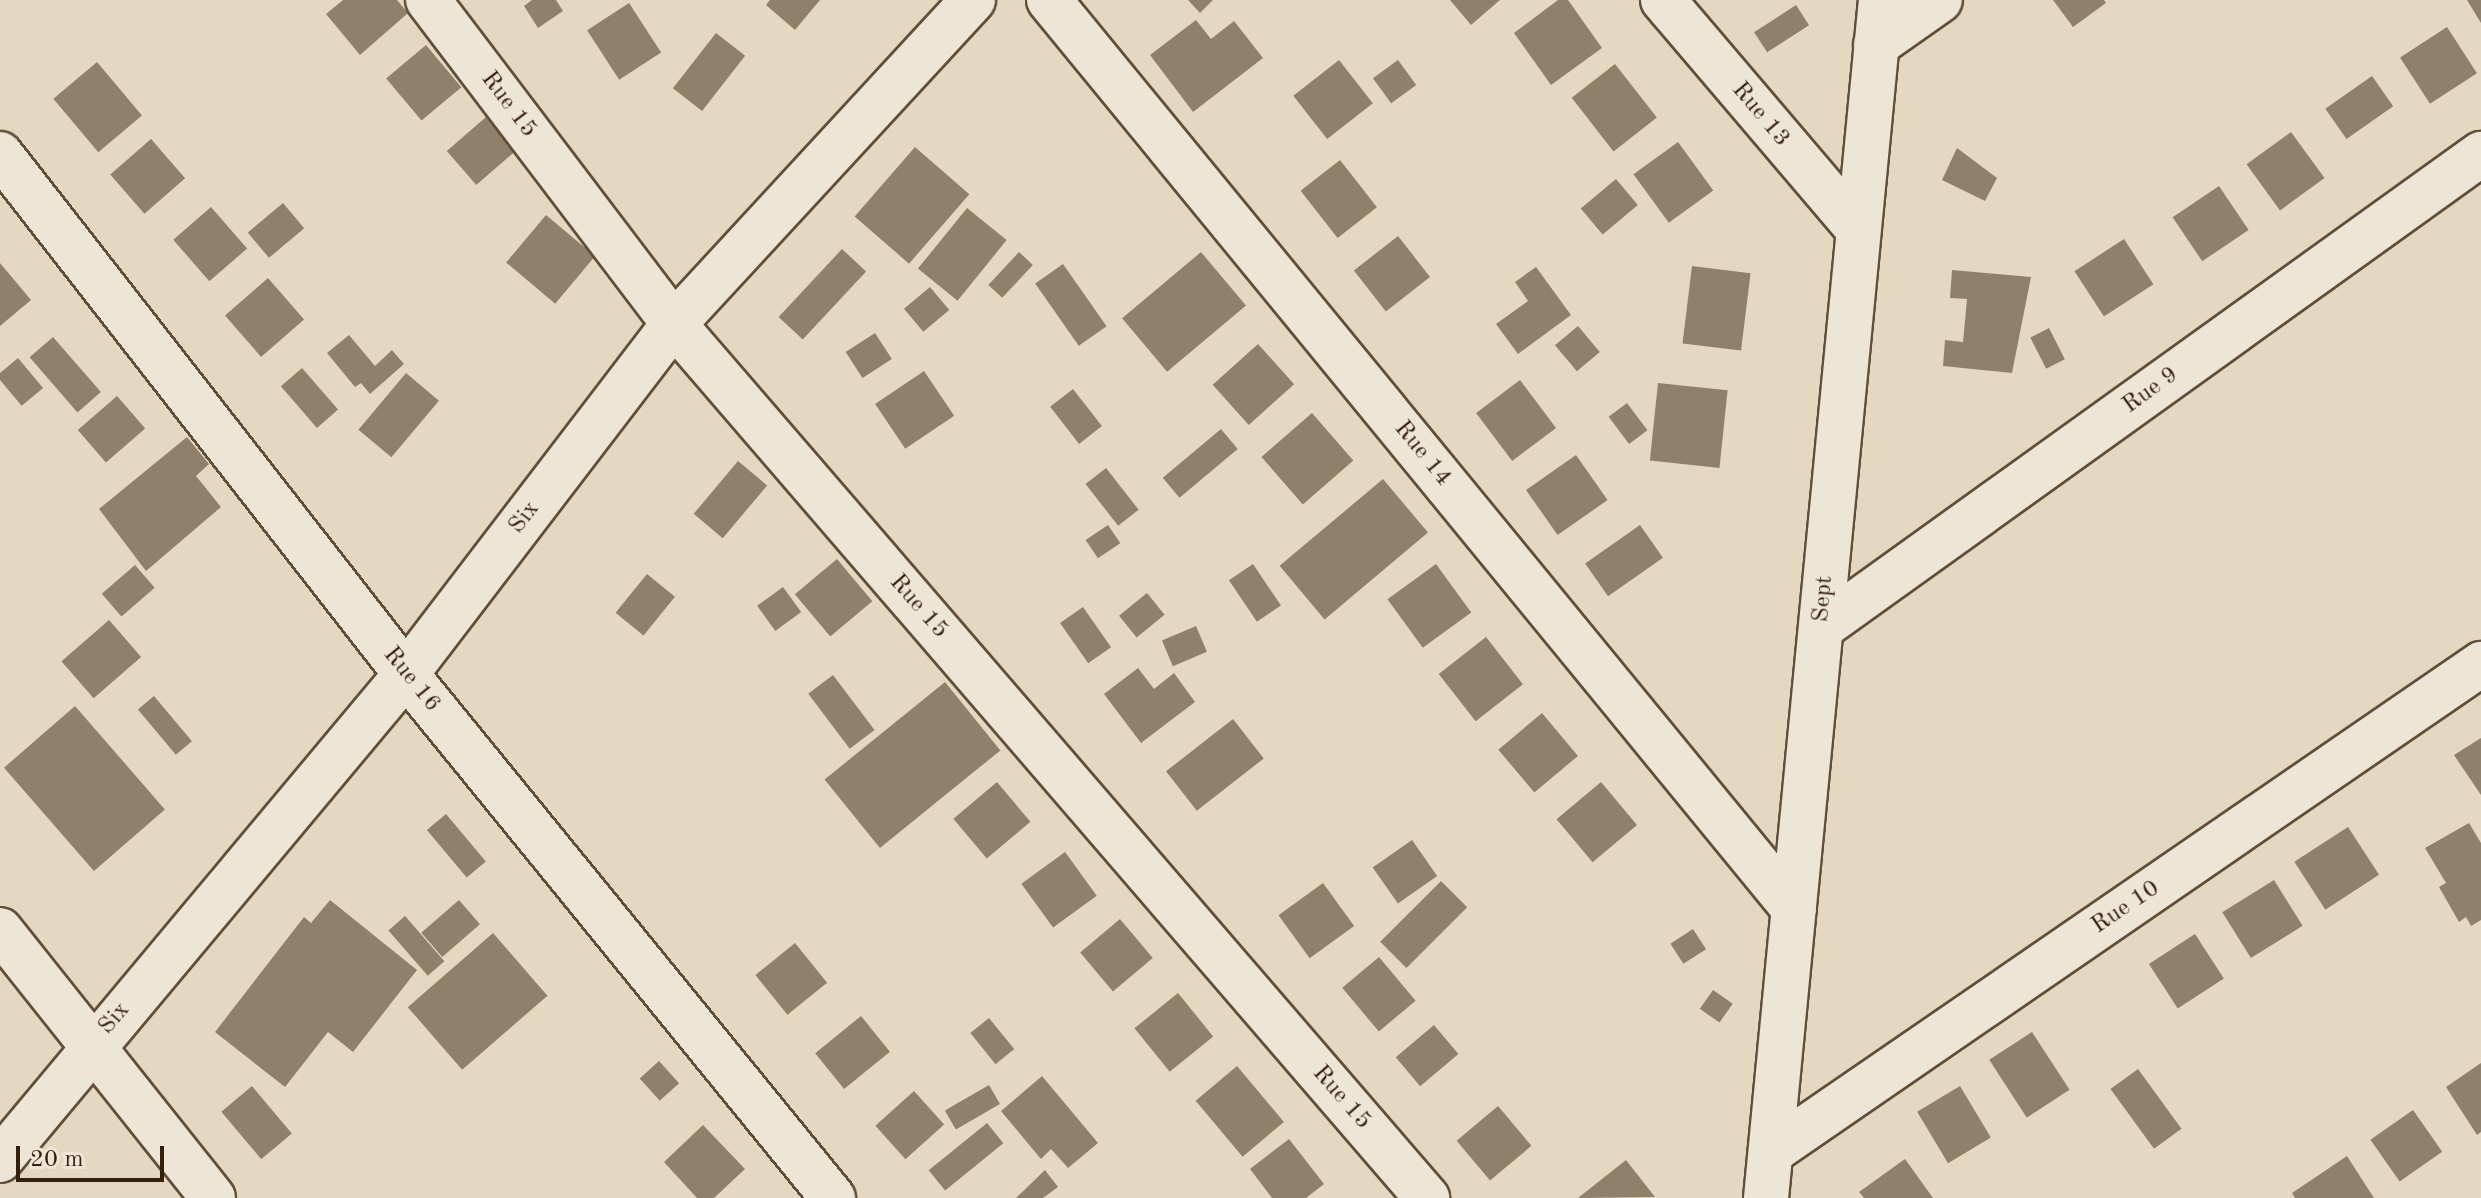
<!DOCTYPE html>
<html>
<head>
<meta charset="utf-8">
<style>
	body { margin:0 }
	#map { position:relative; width:2481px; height:1198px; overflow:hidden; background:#e4d9c0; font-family:"Old Standard TT",serif }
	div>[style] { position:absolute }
	.building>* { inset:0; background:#90806a; transform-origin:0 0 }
	.roads { filter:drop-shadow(2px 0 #614e3a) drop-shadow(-2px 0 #614e3a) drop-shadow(0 2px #614e3a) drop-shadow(0 -2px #614e3a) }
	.street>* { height:44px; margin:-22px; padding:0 22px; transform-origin:22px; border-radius:22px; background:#ede6d6 }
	span { translate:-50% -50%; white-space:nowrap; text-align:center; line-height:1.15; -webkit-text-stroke:6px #ede6d6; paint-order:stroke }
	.street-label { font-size:24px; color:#351f0d }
	.scale { position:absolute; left:16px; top:1146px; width:148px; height:36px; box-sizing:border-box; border:4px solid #351f0d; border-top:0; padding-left:10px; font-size:24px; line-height:28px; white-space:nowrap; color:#351f0d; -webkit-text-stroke:6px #ede6d6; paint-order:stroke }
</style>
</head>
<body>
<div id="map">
	<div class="building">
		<div style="clip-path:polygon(343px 0,397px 0,408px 13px,360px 55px,326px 14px)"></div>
		<div style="clip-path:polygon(532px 0,556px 0,563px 11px,538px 28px,524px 6px)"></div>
		<div style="clip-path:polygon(770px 0,820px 0,795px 30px,766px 5px)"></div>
		<div style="clip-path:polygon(1188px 0,1213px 0,1200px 13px)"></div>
		<div style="clip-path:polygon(1450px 0,1500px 0,1471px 25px)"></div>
		<div style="clip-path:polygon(1558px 0,1568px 0,1602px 48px,1551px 85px,1514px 33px)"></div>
		<div style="clip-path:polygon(2053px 0,2104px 0,2106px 3px,2073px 27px)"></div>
		<div style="clip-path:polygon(2467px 0,2481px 0,2481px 23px)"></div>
		<div style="left:629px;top:3px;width:59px;height:50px;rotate:57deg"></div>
		<div style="left:1796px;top:5px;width:24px;height:50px;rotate:57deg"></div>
		<div style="clip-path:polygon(1196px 20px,1211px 39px,1234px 21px,1263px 58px,1193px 112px,1150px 55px)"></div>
		<div style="left:2447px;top:27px;width:55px;height:56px;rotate:57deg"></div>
		<div style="left:716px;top:33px;width:37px;height:70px;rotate:38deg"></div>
		<div style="left:426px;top:45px;width:55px;height:52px;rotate:50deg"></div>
		<div style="left:1339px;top:60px;width:55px;height:58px;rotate:52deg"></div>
		<div style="left:1398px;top:60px;width:31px;height:31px;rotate:54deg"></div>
		<div style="left:97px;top:62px;width:70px;height:57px;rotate:50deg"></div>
		<div style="left:1615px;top:64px;width:68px;height:55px;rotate:52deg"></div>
		<div style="left:2372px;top:76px;width:37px;height:57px;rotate:55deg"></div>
		<div style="left:486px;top:117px;width:45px;height:52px;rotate:49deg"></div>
		<div style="left:2291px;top:132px;width:57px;height:55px;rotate:54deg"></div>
		<div style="left:151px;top:139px;width:52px;height:54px;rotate:49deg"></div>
		<div style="left:1678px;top:142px;width:60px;height:55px;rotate:54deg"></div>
		<div style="left:915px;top:147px;width:72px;height:92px;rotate:41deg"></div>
		<div style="clip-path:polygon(1957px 148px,1997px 178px,1985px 201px,1942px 180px)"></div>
		<div style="left:1340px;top:160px;width:60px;height:50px;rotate:52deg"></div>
		<div style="left:1616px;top:179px;width:34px;height:46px;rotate:50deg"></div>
		<div style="left:2219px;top:186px;width:53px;height:56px;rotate:56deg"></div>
		<div style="left:283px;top:203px;width:33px;height:46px;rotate:50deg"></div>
		<div style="left:211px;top:207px;width:55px;height:50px;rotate:49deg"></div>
		<div style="left:967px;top:208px;width:51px;height:78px;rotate:39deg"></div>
		<div style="left:546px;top:215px;width:64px;height:62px;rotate:40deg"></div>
		<div style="left:1398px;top:236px;width:52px;height:56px;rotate:52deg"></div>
		<div style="left:2124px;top:239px;width:54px;height:59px;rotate:57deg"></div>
		<div style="left:842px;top:249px;width:33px;height:93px;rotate:43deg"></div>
		<div style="left:1019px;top:252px;width:19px;height:45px;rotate:43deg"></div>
		<div style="left:1201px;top:252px;width:70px;height:103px;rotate:50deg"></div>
		<div style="clip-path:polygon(0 263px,31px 300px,0 326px)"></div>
		<div style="left:1063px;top:264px;width:76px;height:34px;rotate:55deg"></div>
		<div style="left:1692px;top:266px;width:59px;height:78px;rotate:7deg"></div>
		<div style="clip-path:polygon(1536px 267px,1571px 315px,1518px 354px,1496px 324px,1528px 301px,1515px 282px)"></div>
		<div style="clip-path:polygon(1952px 270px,2031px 277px,2012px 373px,1943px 366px,1945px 340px,1963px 342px,1967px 299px,1950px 298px)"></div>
		<div style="left:268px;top:278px;width:55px;height:57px;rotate:49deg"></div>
		<div style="left:930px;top:287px;width:30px;height:34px;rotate:50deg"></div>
		<div style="left:1578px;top:326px;width:34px;height:30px;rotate:50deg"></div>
		<div style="left:2049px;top:328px;width:35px;height:21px;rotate:63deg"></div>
		<div style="left:875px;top:333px;width:31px;height:35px;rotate:57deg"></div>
		<div style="clip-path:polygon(349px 335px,375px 366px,392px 350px,404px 364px,370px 394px,361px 383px,355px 387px,327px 353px)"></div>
		<div style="left:53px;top:337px;width:73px;height:31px;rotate:49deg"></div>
		<div style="left:1258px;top:344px;width:54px;height:61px;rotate:48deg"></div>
		<div style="left:18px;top:358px;width:39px;height:28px;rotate:50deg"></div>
		<div style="left:302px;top:368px;width:55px;height:28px;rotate:49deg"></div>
		<div style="left:924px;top:371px;width:54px;height:59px;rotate:56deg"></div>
		<div style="left:406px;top:373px;width:43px;height:74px;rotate:40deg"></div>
		<div style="left:1520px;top:380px;width:60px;height:55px;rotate:53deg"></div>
		<div style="left:1658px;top:383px;width:70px;height:78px;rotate:6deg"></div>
		<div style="left:1073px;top:389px;width:47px;height:29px;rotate:52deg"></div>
		<div style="left:117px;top:396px;width:43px;height:52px;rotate:49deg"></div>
		<div style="left:1627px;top:403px;width:34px;height:23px;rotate:53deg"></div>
		<div style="left:1312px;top:413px;width:63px;height:67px;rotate:49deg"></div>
		<div style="left:1221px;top:429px;width:26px;height:76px;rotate:50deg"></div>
		<div style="clip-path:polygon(187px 437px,209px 464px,196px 476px,221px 507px,146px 571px,99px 509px)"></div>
		<div style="left:1576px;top:455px;width:55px;height:61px;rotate:55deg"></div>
		<div style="left:738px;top:461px;width:38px;height:69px;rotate:40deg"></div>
		<div style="left:1106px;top:468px;width:53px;height:26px;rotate:52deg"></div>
		<div style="left:1383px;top:479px;width:70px;height:135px;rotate:50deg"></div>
		<div style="left:1108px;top:525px;width:22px;height:27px;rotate:56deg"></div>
		<div style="left:1640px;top:525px;width:40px;height:67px;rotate:55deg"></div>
		<div style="left:837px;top:559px;width:55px;height:55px;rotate:50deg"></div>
		<div style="left:1253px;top:564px;width:50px;height:29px;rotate:56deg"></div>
		<div style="left:1436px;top:564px;width:60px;height:60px;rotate:54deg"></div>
		<div style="left:135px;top:565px;width:30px;height:44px;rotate:49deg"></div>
		<div style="left:647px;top:574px;width:36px;height:50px;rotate:39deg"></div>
		<div style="left:783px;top:587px;width:31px;height:32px;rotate:54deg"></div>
		<div style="left:1147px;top:593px;width:28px;height:36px;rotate:51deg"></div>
		<div style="left:1083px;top:607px;width:49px;height:28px;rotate:55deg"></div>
		<div style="left:109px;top:620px;width:49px;height:63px;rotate:49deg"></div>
		<div style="left:1196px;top:626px;width:28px;height:37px;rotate:67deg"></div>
		<div style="left:1486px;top:637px;width:60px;height:60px;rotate:52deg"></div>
		<div style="clip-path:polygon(1138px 668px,1154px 689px,1174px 673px,1195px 702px,1141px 743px,1104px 694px)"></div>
		<div style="left:833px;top:675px;width:69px;height:31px;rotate:53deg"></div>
		<div style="left:945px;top:682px;width:88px;height:155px;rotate:51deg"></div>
		<div style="left:154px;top:696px;width:59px;height:21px;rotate:50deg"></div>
		<div style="left:75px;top:706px;width:137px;height:94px;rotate:49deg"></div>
		<div style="left:1542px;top:713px;width:56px;height:57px;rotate:50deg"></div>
		<div style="left:1233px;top:719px;width:50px;height:85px;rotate:52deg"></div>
		<div style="clip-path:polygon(2481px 738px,2481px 795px,2454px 755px)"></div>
		<div style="left:997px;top:782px;width:52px;height:57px;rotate:50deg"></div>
		<div style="left:1601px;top:782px;width:56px;height:58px;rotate:50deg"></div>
		<div style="left:446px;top:814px;width:62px;height:25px;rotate:50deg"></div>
		<div style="clip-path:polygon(2469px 823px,2481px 843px,2481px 920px,2471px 926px,2466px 917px,2459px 922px,2439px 887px,2446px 883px,2425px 848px)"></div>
		<div style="left:2348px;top:827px;width:57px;height:64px;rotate:57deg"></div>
		<div style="left:1412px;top:840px;width:44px;height:48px;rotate:55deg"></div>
		<div style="left:1065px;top:852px;width:54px;height:54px;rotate:54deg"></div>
		<div style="left:2274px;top:880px;width:54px;height:61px;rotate:58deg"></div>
		<div style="left:1441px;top:881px;width:37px;height:86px;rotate:45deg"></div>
		<div style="left:1323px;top:883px;width:53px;height:55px;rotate:54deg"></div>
		<div style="clip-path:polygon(330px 900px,417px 970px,353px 1052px,328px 1032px,285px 1087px,215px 1032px,304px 917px,311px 923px)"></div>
		<div style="left:459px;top:900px;width:32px;height:50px;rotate:49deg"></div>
		<div style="left:405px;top:916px;width:60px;height:22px;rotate:49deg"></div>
		<div style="left:1120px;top:919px;width:51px;height:52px;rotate:50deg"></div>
		<div style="left:1693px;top:929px;width:24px;height:27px;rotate:57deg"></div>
		<div style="left:493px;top:933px;width:83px;height:113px;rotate:49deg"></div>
		<div style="left:2195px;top:934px;width:53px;height:55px;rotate:57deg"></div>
		<div style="left:795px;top:943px;width:51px;height:51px;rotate:51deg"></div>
		<div style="left:1379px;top:957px;width:57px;height:48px;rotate:50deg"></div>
		<div style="left:1713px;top:990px;width:24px;height:23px;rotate:35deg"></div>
		<div style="left:1178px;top:993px;width:56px;height:56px;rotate:51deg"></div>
		<div style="left:861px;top:1016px;width:46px;height:59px;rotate:51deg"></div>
		<div style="left:989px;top:1018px;width:40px;height:24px;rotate:51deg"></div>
		<div style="left:1434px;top:1025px;width:38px;height:50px;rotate:50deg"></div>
		<div style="left:2032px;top:1032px;width:69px;height:51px;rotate:57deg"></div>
		<div style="left:659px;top:1061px;width:30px;height:26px;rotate:48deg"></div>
		<div style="clip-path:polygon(2481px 1063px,2481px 1132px,2477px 1135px,2446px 1087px)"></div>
		<div style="left:1237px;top:1066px;width:73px;height:54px;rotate:50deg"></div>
		<div style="left:2138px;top:1069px;width:74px;height:34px;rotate:54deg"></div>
		<div style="clip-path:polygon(1042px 1076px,1098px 1143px,1068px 1168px,1051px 1149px,1041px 1159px,1001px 1111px)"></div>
		<div style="left:989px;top:1085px;width:22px;height:51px;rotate:60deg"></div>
		<div style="left:252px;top:1086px;width:62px;height:40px;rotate:50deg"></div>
		<div style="left:1960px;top:1086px;width:60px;height:50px;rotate:59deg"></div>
		<div style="left:914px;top:1091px;width:45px;height:52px;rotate:48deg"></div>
		<div style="left:1498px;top:1106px;width:52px;height:54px;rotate:50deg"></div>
		<div style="left:2413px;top:1110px;width:51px;height:52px;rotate:55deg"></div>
		<div style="left:987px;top:1123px;width:26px;height:75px;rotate:51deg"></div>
		<div style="clip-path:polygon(703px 1125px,745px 1169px,714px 1198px,697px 1198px,664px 1162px)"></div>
		<div style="clip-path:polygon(1289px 1139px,1324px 1184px,1306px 1198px,1272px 1198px,1250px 1169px)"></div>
		<div style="clip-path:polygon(2347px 1156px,2374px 1198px,2295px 1198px,2292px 1193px)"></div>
		<div style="clip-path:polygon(1905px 1159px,1933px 1198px,1864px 1198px,1859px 1192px)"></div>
		<div style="clip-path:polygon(1626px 1160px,1655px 1197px,1578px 1198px)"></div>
		<div style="clip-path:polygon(1045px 1170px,1058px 1187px,1043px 1198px,1016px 1198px)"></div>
	</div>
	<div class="roads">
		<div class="street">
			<div style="left:428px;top:0;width:407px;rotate:52.8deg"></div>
			<div style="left:674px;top:324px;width:1154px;rotate:49.25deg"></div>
			<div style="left:1049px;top:0;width:1175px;rotate:50.66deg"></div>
			<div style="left:1663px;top:0;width:301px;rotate:49.6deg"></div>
			<div style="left:1876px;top:45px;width:78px;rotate:-35.1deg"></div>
			<div style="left:0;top:154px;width:660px;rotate:52.02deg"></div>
			<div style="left:406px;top:674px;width:676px;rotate:50.82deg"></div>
			<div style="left:1821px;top:628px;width:813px;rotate:-35.69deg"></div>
			<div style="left:0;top:930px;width:342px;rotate:51.5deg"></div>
			<div style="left:1771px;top:1152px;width:862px;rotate:-34.5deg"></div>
			<div style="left:0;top:1160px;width:633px;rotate:-50.12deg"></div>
			<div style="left:406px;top:674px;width:441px;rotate:-52.6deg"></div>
			<div style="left:674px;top:324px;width:441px;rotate:-47.3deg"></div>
			<div style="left:1766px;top:1198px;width:1204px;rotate:-84.52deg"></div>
		</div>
	</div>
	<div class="street-label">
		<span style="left:508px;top:105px;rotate:53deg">Rue 15</span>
		<span style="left:1760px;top:115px;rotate:50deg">Rue 13</span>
		<span style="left:2151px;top:391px;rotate:-36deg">Rue 9</span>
		<span style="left:1422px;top:454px;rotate:51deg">Rue 14</span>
		<span style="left:525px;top:518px;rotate:-53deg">Six</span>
		<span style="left:1824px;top:599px;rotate:-85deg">Sept</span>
		<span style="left:918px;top:607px;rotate:49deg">Rue 15</span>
		<span style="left:411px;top:680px;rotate:51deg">Rue 16</span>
		<span style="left:2126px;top:908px;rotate:-34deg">Rue 10</span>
		<span style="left:115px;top:1019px;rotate:-50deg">Six</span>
		<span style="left:1341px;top:1098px;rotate:49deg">Rue 15</span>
	</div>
	<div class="scale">20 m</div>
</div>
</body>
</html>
